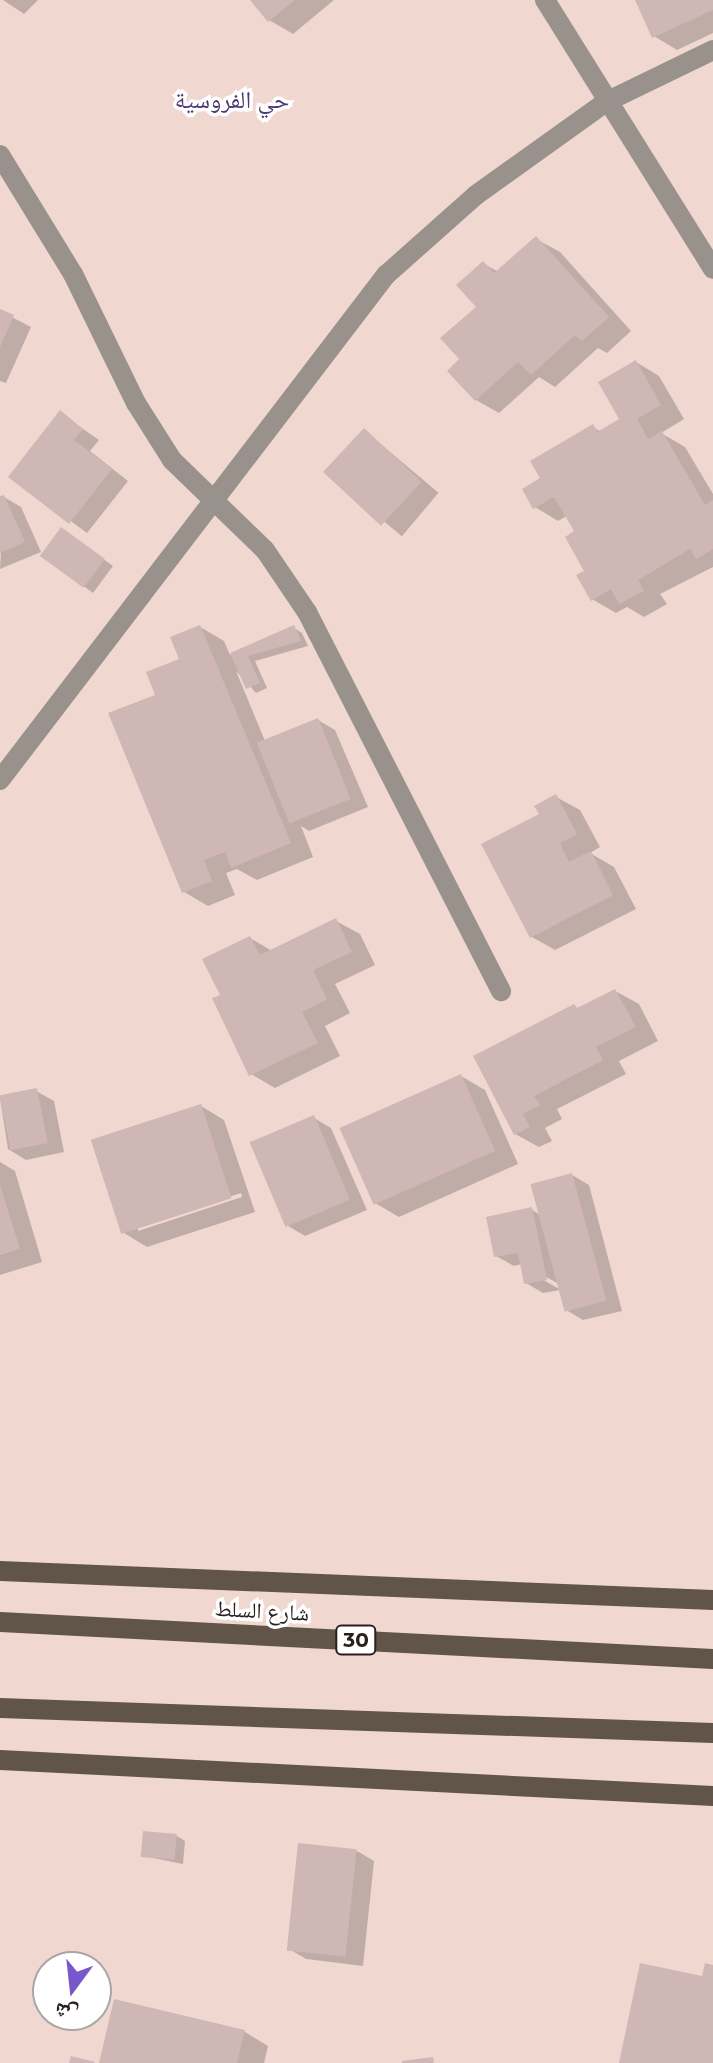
<!DOCTYPE html>
<html>
<head>
<meta charset="utf-8">
<style>
	body { margin:0 }
	#map { position:relative; width:713px; height:2063px; overflow:hidden; background:#f0d8d0; font-family:Montserrat,"Noto Naskh Arabic",sans-serif }
	div>[style] { position:absolute }
	.shadow>* { inset:0; background:#0003; transform-origin:0 0 }
	.building>* { inset:0; background:#cfb7b6; transform-origin:0 0 }
	.minor>* { height:20px; margin:-10px; padding:0 10px; transform-origin:10px; border-radius:10px; background:#99928c }
	.major>* { height:20px; margin:-10px; padding:0 10px; transform-origin:10px; border-radius:10px; background:#615449 }
	span { translate:-50% -50%; white-space:nowrap; text-align:center; line-height:1.15; -webkit-text-stroke:7px #fff; paint-order:stroke }
	.shield-label span { padding:2px 6px; background:#fff; border:2px solid; border-radius:6px; -webkit-text-stroke-width:0 }
	.shield-label { font-size:20px; color:#29201d; font-weight:700 }
	.street-label { font-size:22px; color:#29201d }
	.neighbourhood-label { font-size:24px; color:#493975 }
	.north { position:absolute; left:32px; top:1951px; width:80px; height:80px; box-sizing:border-box; background:#fff; border:2px solid #a9a6a5; border-radius:50%; rotate:195deg; font-size:22px; font-weight:700; line-height:32px; text-align:center; color:#29201d }
	.north::after { content:''; display:block; margin:auto; width:28px; height:36px; background:#7955ce; clip-path:polygon(50% 0,100% 100%,50% 72%,0 100%) }
</style>
</head>
<body>
<div id="map">
	<div class="shadow">
		<div style="clip-path:polygon(3px 0,38px 0,24px 14px)"></div>
		<div style="clip-path:polygon(252px 0,334px 0,293px 34px,269px 20px)"></div>
		<div style="clip-path:polygon(637px 0,713px 0,713px 33px,677px 50px,654px 36px)"></div>
		<div style="clip-path:polygon(536px 239px,560px 252px,631px 331px,607px 353px,598px 348px,555px 387px,539px 377px,499px 413px,476px 400px,462px 360px,479px 307px,484px 264px,499px 272px)"></div>
		<div style="clip-path:polygon(0 311px,31px 327px,6px 383px,0 381px)"></div>
		<div style="clip-path:polygon(636px 362px,659px 376px,684px 419px,661px 433px,685px 447px,713px 494px,713px 567px,660px 594px,667px 604px,644px 617px,627px 607px,616px 613px,592px 599px,577px 532px,567px 516px,558px 521px,535px 507px,543px 478px,593px 427px,601px 432px,622px 420px)"></div>
		<div style="clip-path:polygon(60px 413px,99px 440px,90px 451px,128px 481px,87px 533px,11px 477px)"></div>
		<div style="left:365px;top:431px;width:96px;height:57px;rotate:40deg"></div>
		<div style="clip-path:polygon(4px 497px,21px 507px,41px 552px,0 569px)"></div>
		<div style="clip-path:polygon(70px 535px,113px 566px,93px 593px,42px 556px)"></div>
		<div style="clip-path:polygon(200px 627px,224px 641px,230px 655px,294px 628px,302px 633px,308px 646px,255px 661px,267px 688px,256px 693px,236px 671px,265px 741px,318px 720px,335px 730px,368px 807px,309px 831px,301px 826px,313px 857px,257px 880px,237px 869px,226px 873px,235px 895px,208px 906px,184px 892px,158px 696px)"></div>
		<div style="clip-path:polygon(556px 797px,580px 810px,600px 847px,590px 853px,614px 867px,636px 909px,555px 950px,532px 937px,541px 815px)"></div>
		<div style="clip-path:polygon(336px 921px,360px 934px,375px 965px,335px 984px,350px 1013px,325px 1026px,340px 1056px,275px 1088px,251px 1074px,223px 996px,250px 938px,272px 951px)"></div>
		<div style="clip-path:polygon(615px 991px,639px 1004px,658px 1041px,619px 1061px,626px 1074px,557px 1109px,562px 1119px,545px 1128px,552px 1141px,539px 1147px,515px 1134px,475px 1057px,574px 1006px,579px 1009px)"></div>
		<div style="clip-path:polygon(461px 1076px,485px 1090px,518px 1164px,399px 1217px,375px 1203px)"></div>
		<div style="clip-path:polygon(36px 1091px,54px 1101px,64px 1152px,26px 1160px,8px 1149px,0 1098px)"></div>
		<div style="clip-path:polygon(evenodd,201px 1106px,224px 1120px,255px 1212px,147px 1247px,124px 1233px,201px 1106px,241px 1193px,242px 1197px,138px 1231px,138px 1227px,241px 1193px)"></div>
		<div style="clip-path:polygon(314px 1118px,331px 1128px,367px 1210px,305px 1236px,288px 1226px)"></div>
		<div style="clip-path:polygon(0 1162px,15px 1171px,42px 1262px,0 1275px)"></div>
		<div style="clip-path:polygon(evenodd,572px 1175px,589px 1185px,622px 1311px,583px 1320px,566px 1310px,560px 1290px,543px 1293px,526px 1283px,522px 1264px,514px 1266px,496px 1256px,531px 1209px,540px 1215px,572px 1175px,539px 1273px,559px 1284px,559px 1289px,537px 1276px,539px 1273px)"></div>
		<div style="clip-path:polygon(177px 1836px,185px 1841px,183px 1864px,143px 1856px)"></div>
		<div style="clip-path:polygon(357px 1851px,374px 1861px,363px 1966px,306px 1959px,289px 1949px)"></div>
		<div style="clip-path:polygon(116px 2001px,245px 2032px,268px 2046px,264px 2063px,101px 2063px)"></div>
	</div>
	<div class="building">
		<div style="clip-path:polygon(250px 0,295px 0,268px 22px)"></div>
		<div style="clip-path:polygon(635px 0,713px 0,713px 10px,652px 38px)"></div>
		<div style="clip-path:polygon(536px 236px,609px 317px,582px 341px,575px 335px,531px 375px,518px 362px,475px 401px,447px 371px,459px 359px,440px 338px,476px 307px,456px 285px,483px 261px,494px 273px)"></div>
		<div style="clip-path:polygon(0 309px,14px 315px,0 347px)"></div>
		<div style="clip-path:polygon(636px 360px,661px 405px,637px 419px,648px 439px,662px 431px,705px 505px,713px 500px,713px 549px,696px 559px,690px 549px,638px 580px,644px 591px,619px 604px,611px 589px,591px 601px,576px 575px,584px 571px,565px 537px,574px 531px,554px 497px,533px 509px,522px 489px,540px 478px,530px 461px,593px 424px,597px 432px,619px 419px,598px 382px)"></div>
		<div style="clip-path:polygon(60px 410px,83px 429px,74px 440px,112px 469px,69px 524px,8px 477px)"></div>
		<div style="left:364px;top:428px;width:79px;height:60px;rotate:43deg"></div>
		<div style="clip-path:polygon(4px 495px,25px 542px,0 553px,0 496px)"></div>
		<div style="left:61px;top:527px;width:54px;height:36px;rotate:36deg"></div>
		<div style="clip-path:polygon(200px 625px,291px 843px,231px 868px,225px 852px,204px 860px,212px 881px,182px 893px,108px 713px,155px 695px,146px 672px,179px 659px,170px 637px)"></div>
		<div style="clip-path:polygon(294px 625px,301px 641px,248px 656px,260px 683px,246px 689px,230px 653px)"></div>
		<div style="left:318px;top:718px;width:87px;height:66px;rotate:68deg"></div>
		<div style="clip-path:polygon(556px 794px,577px 834px,560px 843px,569px 862px,591px 851px,613px 895px,530px 938px,481px 844px,539px 814px,534px 806px)"></div>
		<div style="clip-path:polygon(336px 918px,352px 952px,313px 970px,327px 999px,302px 1012px,318px 1043px,249px 1076px,212px 998px,220px 995px,202px 959px,250px 936px,260px 955px)"></div>
		<div style="clip-path:polygon(615px 989px,636px 1027px,596px 1047px,603px 1060px,534px 1096px,540px 1105px,523px 1114px,530px 1127px,514px 1135px,473px 1056px,574px 1004px,577px 1008px)"></div>
		<div style="left:461px;top:1074px;width:84px;height:133px;rotate:66deg"></div>
		<div style="left:37px;top:1088px;width:56px;height:38px;rotate:79deg"></div>
		<div style="left:201px;top:1104px;width:99px;height:116px;rotate:72deg"></div>
		<div style="left:314px;top:1115px;width:92px;height:70px;rotate:67deg"></div>
		<div style="left:572px;top:1173px;width:132px;height:43px;rotate:75deg"></div>
		<div style="clip-path:polygon(0 1185px,20px 1249px,0 1255px)"></div>
		<div style="clip-path:polygon(532px 1207px,547px 1280px,524px 1284px,518px 1253px,494px 1257px,486px 1217px)"></div>
		<div style="left:143px;top:1831px;width:34px;height:26px;rotate:5deg"></div>
		<div style="left:298px;top:1843px;width:59px;height:108px;rotate:6deg"></div>
		<div style="clip-path:polygon(640px 1963px,702px 1976px,705px 1963px,713px 1965px,713px 2063px,619px 2063px)"></div>
		<div style="clip-path:polygon(114px 1999px,245px 2030px,237px 2063px,99px 2063px)"></div>
		<div style="clip-path:polygon(71px 2056px,95px 2062px,94px 2063px,69px 2063px)"></div>
		<div style="clip-path:polygon(433px 2057px,434px 2063px,402px 2063px,402px 2061px)"></div>
	</div>
	<div class="minor">
		<div style="left:545px;top:0;width:317px;rotate:58deg"></div>
		<div style="left:0;top:155px;width:140px;rotate:58.5deg"></div>
		<div style="left:73px;top:274px;width:144px;rotate:64deg"></div>
		<div style="left:136px;top:403px;width:67px;rotate:57.7deg"></div>
		<div style="left:172px;top:460px;width:129px;rotate:44.1deg"></div>
		<div style="left:265px;top:550px;width:75px;rotate:55.9deg"></div>
		<div style="left:307px;top:612px;width:426px;rotate:62.9deg"></div>
		<div style="left:0;top:780px;width:636px;rotate:-52.61deg"></div>
		<div style="left:386px;top:275px;width:120px;rotate:-41.6deg"></div>
		<div style="left:476px;top:195px;width:160px;rotate:-35.6deg"></div>
		<div style="left:606px;top:102px;width:119px;rotate:-25.9deg"></div>
	</div>
	<div class="major">
		<div style="left:0;top:1571px;width:714px;rotate:2.33deg"></div>
		<div style="left:0;top:1622px;width:714px;rotate:2.97deg"></div>
		<div style="left:0;top:1708px;width:713px;rotate:2.01deg"></div>
		<div style="left:0;top:1760px;width:714px;rotate:2.89deg"></div>
	</div>
	<div class="shield-label">
		<span style="left:356px;top:1640px">30</span>
	</div>
	<div class="street-label">
		<span style="left:262px;top:1611px;rotate:3deg">شارع السلط</span>
	</div>
	<div class="neighbourhood-label">
		<span style="left:232px;top:100px">حي الفروسية</span>
	</div>
	<div class="north">ش</div>
</div>
</body>
</html>
